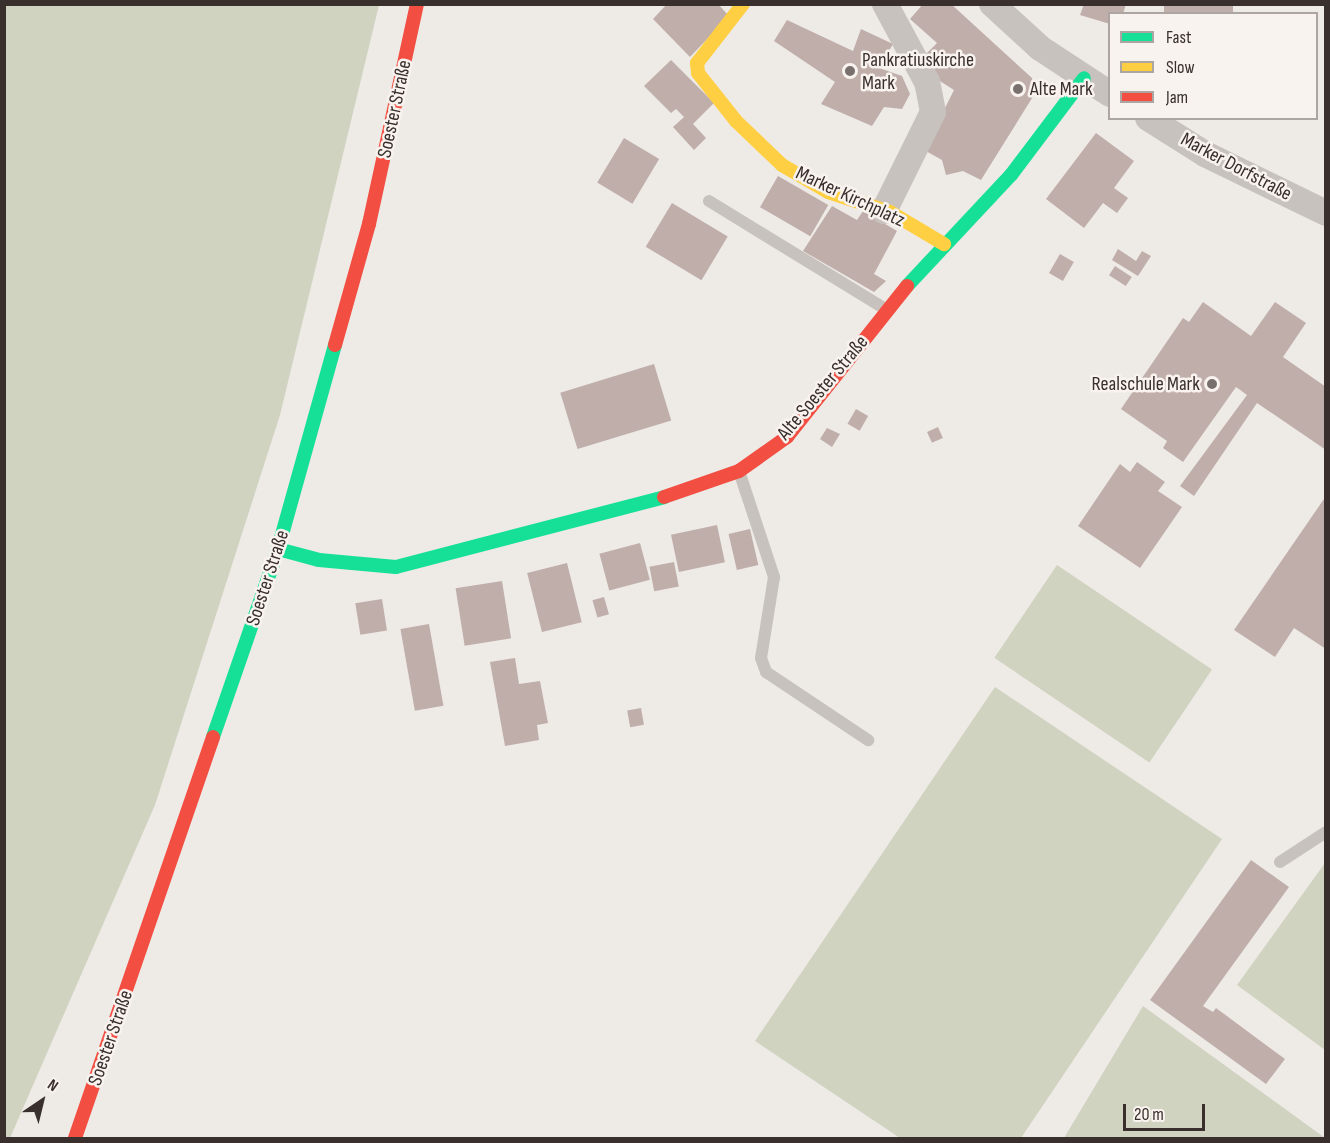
<!DOCTYPE html>
<html>
<head>
<meta charset="utf-8">
<style>
	body { margin:0 }
	#map { position:relative; width:1330px; height:1143px; overflow:hidden; background:#eeeae6; font-family:"Sofia Sans Condensed",sans-serif }
	div>[style] { position:absolute }
	.green>* { inset:0; background:#d1d3c1; transform-origin:0 0 }
	.building>* { inset:0; background:#c0aeaa; transform-origin:0 0 }
	.lane>* { height:12px; margin:-6px; padding:0 6px; transform-origin:6px; border-radius:6px; background:#c8c2be }
	.street>* { height:26px; margin:-13px; padding:0 13px; transform-origin:13px; border-radius:13px; background:#c8c2be }
	.fast>* { height:14px; margin:-7px; padding:0 7px; transform-origin:7px; border-radius:7px; background:#16e098 }
	.slow>* { height:14px; margin:-7px; padding:0 7px; transform-origin:7px; border-radius:7px; background:#ffcf43 }
	.jam>* { height:14px; margin:-7px; padding:0 7px; transform-origin:7px; border-radius:7px; background:#f24e42 }
	.dots>* { width:16px; height:16px; translate:-50% -50%; box-sizing:border-box; border:3px solid #f9f3ef; border-radius:50% }
	span { translate:-50% -50%; white-space:nowrap; text-align:center; line-height:1.15; -webkit-text-stroke:5px #f9f3ef; paint-order:stroke }
	.poi-label { font-size:20px; color:#392f2c }
	.left { translate:0 -50%; text-align:left }
	.right { translate:-100% -50%; text-align:right }
	.street-label { font-size:20px; color:#392f2c }
	.frame { position:absolute; inset:0; border:6px solid #392f2c; pointer-events:none }
	.legend { position:absolute; left:1108px; top:12px; width:210px; height:108px; box-sizing:border-box; background:#f9f3ef; border:2px solid #aca5a1; margin:0; padding:8px 10px; list-style:none; font-size:18px; color:#392f2c }
	.legend li { display:flex; align-items:center; gap:12px; height:30px }
	.legend b { width:30px; border:2px solid #aca5a1 }
	.north { position:absolute; left:12px; top:1071px; width:60px; height:60px; -webkit-text-stroke:4px #f9f3ef; paint-order:stroke; rotate:35deg; font-size:16px; font-weight:700; line-height:24px; text-align:center; color:#392f2c }
	.north::after { content:''; display:block; margin:auto; width:21px; height:27px; background:#392f2c; clip-path:polygon(50% 0,100% 100%,50% 72%,0 100%) }
	.scale { position:absolute; left:1123px; top:1104px; width:82px; height:27px; box-sizing:border-box; border:3px solid #392f2c; border-top:0; padding-left:8px; font-size:18px; line-height:21px; white-space:nowrap; color:#392f2c; -webkit-text-stroke:4px #f9f3ef; paint-order:stroke }
</style>
</head>
<body>
<div id="map">
	<div class="green">
		<div style="clip-path:polygon(5px 4px,379px 5px,280px 415px,155px 805px,10px 1138px,4px 1138px)"></div>
		<div style="left:1057px;top:565px;width:187px;height:112px;rotate:34deg"></div>
		<div style="clip-path:polygon(995px 687px,1222px 839px,1021px 1138px,900px 1138px,755px 1041px)"></div>
		<div style="clip-path:polygon(1325px 863px,1326px 864px,1325px 1050px,1237px 985px)"></div>
		<div style="clip-path:polygon(1143px 1006px,1325px 1138px,1064px 1138px)"></div>
	</div>
	<div class="building">
		<div style="clip-path:polygon(667px 4px,718px 4px,729px 16px,690px 57px,653px 19px)"></div>
		<div style="clip-path:polygon(923px 4px,951px 4px,1032px 78px,1034px 95px,981px 180px,963px 171px,946px 175px,942px 160px,924px 150px,954px 90px,932px 76px,922px 58px,937px 43px,910px 19px)"></div>
		<div style="clip-path:polygon(1084px 4px,1126px 4px,1123px 14px,1110px 14px,1110px 24px,1080px 15px)"></div>
		<div style="left:1164px;top:4px;width:69px;height:10px"></div>
		<div style="clip-path:polygon(787px 20px,853px 51px,861px 29px,893px 44px,879px 68px,902px 76px,910px 94px,902px 109px,884px 107px,872px 126px,821px 104px,835px 82px,774px 41px)"></div>
		<div style="clip-path:polygon(671px 60px,714px 103px,693px 124px,706px 138px,694px 150px,673px 127px,684px 117px,676px 109px,671px 113px,644px 86px)"></div>
		<div style="clip-path:polygon(1096px 133px,1134px 161px,1114px 188px,1128px 198px,1117px 213px,1103px 203px,1084px 228px,1046px 199px)"></div>
		<div style="left:624px;top:138px;width:41px;height:52px;rotate:31deg"></div>
		<div style="left:778px;top:176px;width:58px;height:36px;rotate:30deg"></div>
		<div style="left:672px;top:203px;width:65px;height:51px;rotate:31deg"></div>
		<div style="clip-path:polygon(832px 206px,857px 220px,863px 211px,897px 231px,874px 274px,886px 281px,874px 292px,803px 251px)"></div>
		<div style="clip-path:polygon(1118px 249px,1136px 261px,1142px 251px,1151px 256px,1138px 276px,1112px 260px)"></div>
		<div style="left:1060px;top:254px;width:16px;height:22px;rotate:30deg"></div>
		<div style="left:1115px;top:266px;width:20px;height:11px;rotate:33deg"></div>
		<div style="clip-path:polygon(1203px 302px,1251px 336px,1275px 302px,1306px 323px,1283px 357px,1326px 387px,1326px 450px,1257px 403px,1194px 496px,1180px 486px,1247px 395px,1236px 387px,1183px 462px,1163px 448px,1167px 441px,1121px 409px,1183px 318px,1189px 322px)"></div>
		<div style="left:654px;top:364px;width:59px;height:98px;rotate:73deg"></div>
		<div style="left:856px;top:409px;width:14px;height:17px;rotate:30deg"></div>
		<div style="left:938px;top:427px;width:12px;height:12px;rotate:66deg"></div>
		<div style="clip-path:polygon(827px 428px,840px 434px,832px 447px,820px 439px)"></div>
		<div style="clip-path:polygon(1137px 462px,1165px 482px,1158px 491px,1182px 507px,1140px 568px,1078px 526px,1120px 464px,1130px 472px)"></div>
		<div style="clip-path:polygon(1326px 496px,1326px 649px,1294px 628px,1275px 657px,1234px 630px)"></div>
		<div style="left:717px;top:525px;width:38px;height:47px;rotate:78deg"></div>
		<div style="left:750px;top:529px;width:37px;height:22px;rotate:77deg"></div>
		<div style="left:640px;top:543px;width:38px;height:42px;rotate:75deg"></div>
		<div style="left:674px;top:562px;width:25px;height:25px;rotate:79deg"></div>
		<div style="left:567px;top:563px;width:61px;height:41px;rotate:76deg"></div>
		<div style="left:502px;top:581px;width:58px;height:47px;rotate:81deg"></div>
		<div style="left:604px;top:597px;width:18px;height:12px;rotate:74deg"></div>
		<div style="left:382px;top:599px;width:32px;height:27px;rotate:81deg"></div>
		<div style="left:429px;top:624px;width:83px;height:29px;rotate:80deg"></div>
		<div style="clip-path:polygon(515px 658px,519px 684px,540px 681px,548px 723px,537px 725px,539px 740px,505px 746px,490px 662px)"></div>
		<div style="left:641px;top:708px;width:17px;height:14px;rotate:80deg"></div>
		<div style="clip-path:polygon(1251px 860px,1289px 887px,1203px 1006px,1213px 1012px,1216px 1008px,1285px 1059px,1266px 1084px,1150px 1000px)"></div>
	</div>
	<div class="lane">
		<div style="left:709px;top:201px;width:209px;rotate:31.5deg"></div>
		<div style="left:739px;top:471px;width:112px;rotate:71.7deg"></div>
		<div style="left:774px;top:577px;width:82px;rotate:99.1deg"></div>
		<div style="left:761px;top:658px;width:15px;rotate:70deg"></div>
		<div style="left:766px;top:672px;width:123px;rotate:33.7deg"></div>
		<div style="left:1280px;top:862px;width:55px;rotate:-33.1deg"></div>
	</div>
	<div class="street">
		<div style="left:992px;top:4px;width:65px;rotate:42.5deg"></div>
		<div style="left:1040px;top:48px;width:84px;rotate:33.3deg"></div>
		<div style="left:1148px;top:118px;width:67px;rotate:32.3deg"></div>
		<div style="left:1205px;top:154px;width:135px;rotate:26deg"></div>
		<div style="left:884px;top:211px;width:110px;rotate:-63.7deg"></div>
		<div style="left:933px;top:112px;width:31px;rotate:-101deg"></div>
		<div style="left:927px;top:82px;width:89px;rotate:-118.3deg"></div>
	</div>
	<div class="fast">
		<div style="left:907px;top:286px;width:152px;rotate:-46.9deg"></div>
		<div style="left:1011px;top:175px;width:121px;rotate:-53deg"></div>
		<div style="left:278px;top:549px;width:42px;rotate:15deg"></div>
		<div style="left:319px;top:560px;width:77px;rotate:5.2deg"></div>
		<div style="left:396px;top:567px;width:277px;rotate:-14.6deg"></div>
		<div style="left:213px;top:737px;width:199px;rotate:-70.9deg"></div>
		<div style="left:278px;top:549px;width:212px;rotate:-74.4deg"></div>
	</div>
	<div class="slow">
		<div style="left:743px;top:4px;width:75px;rotate:127.9deg"></div>
		<div style="left:697px;top:63px;width:10px;rotate:84deg"></div>
		<div style="left:698px;top:73px;width:61px;rotate:51.6deg"></div>
		<div style="left:736px;top:121px;width:64px;rotate:43.7deg"></div>
		<div style="left:782px;top:165px;width:53px;rotate:30.4deg"></div>
		<div style="left:828px;top:192px;width:65px;rotate:17.9deg"></div>
		<div style="left:890px;top:212px;width:63px;rotate:30.7deg"></div>
	</div>
	<div class="jam">
		<div style="left:335px;top:345px;width:126px;rotate:-74.3deg"></div>
		<div style="left:369px;top:224px;width:225px;rotate:-77.7deg"></div>
		<div style="left:664px;top:497px;width:79px;rotate:-19.1deg"></div>
		<div style="left:739px;top:471px;width:59px;rotate:-35.3deg"></div>
		<div style="left:787px;top:437px;width:193px;rotate:-51.5deg"></div>
		<div style="left:75px;top:1138px;width:424px;rotate:-71deg"></div>
	</div>
	<div class="dots">
		<div style="left:850px;top:71px;background:#78706d"></div>
		<div style="left:1018px;top:89px;background:#78706d"></div>
		<div style="left:1212px;top:384px;background:#78706d"></div>
	</div>
	<div class="poi-label">
		<span class="left" style="left:862px;top:72px">Pankratiuskirche<br>Mark</span>
		<span class="left" style="left:1030px;top:89px">Alte Mark</span>
		<span class="right" style="left:1200px;top:384px">Realschule Mark</span>
	</div>
	<div class="street-label">
		<span style="left:395px;top:109px;rotate:-78deg">Soester Straße</span>
		<span style="left:1236px;top:167px;rotate:28deg">Marker Dorfstraße</span>
		<span style="left:850px;top:197px;rotate:25deg">Marker Kirchplatz</span>
		<span style="left:823px;top:388px;rotate:-50deg">Alte Soester Straße</span>
		<span style="left:268px;top:578px;rotate:-72deg">Soester Straße</span>
		<span style="left:111px;top:1038px;rotate:-71deg">Soester Straße</span>
	</div>
	<div class="frame"></div>
	<ul class="legend">
	<li><b style="height:8px;background:#16e098"></b>Fast</li>
	<li><b style="height:8px;background:#ffcf43"></b>Slow</li>
	<li><b style="height:8px;background:#f24e42"></b>Jam</li>
	</ul>
	<div class="north">N</div>
	<div class="scale">20 m</div>
</div>
</body>
</html>
